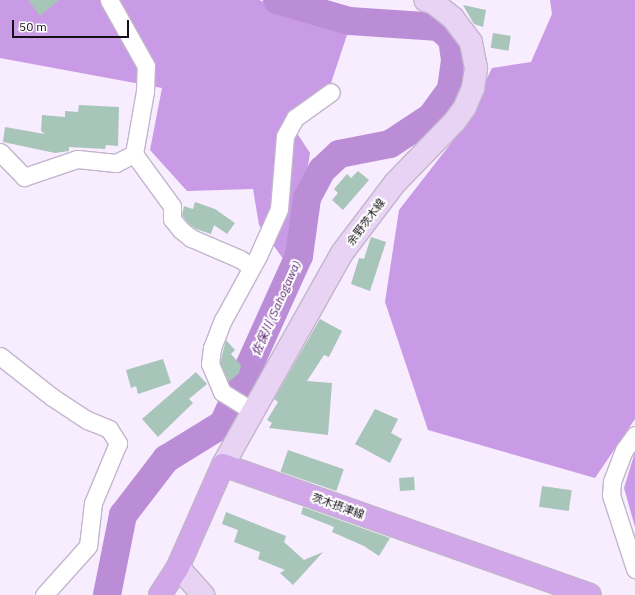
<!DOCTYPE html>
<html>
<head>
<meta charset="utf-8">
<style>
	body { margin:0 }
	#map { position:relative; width:635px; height:595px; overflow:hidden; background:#f8ecff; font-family:"IBM Plex Sans","Noto Sans JP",sans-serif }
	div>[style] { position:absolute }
	.forest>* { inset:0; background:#c99ae5 }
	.river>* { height:28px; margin:-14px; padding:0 14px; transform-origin:14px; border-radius:14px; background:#bc8dd7 }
	.building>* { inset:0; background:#a8c5b9; transform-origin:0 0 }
	.roads { filter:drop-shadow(1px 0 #c3b5cc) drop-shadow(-1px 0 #c3b5cc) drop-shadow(0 1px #c3b5cc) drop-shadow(0 -1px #c3b5cc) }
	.street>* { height:17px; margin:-8.5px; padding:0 8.5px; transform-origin:8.5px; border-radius:8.5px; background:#fff }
	.secondary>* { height:22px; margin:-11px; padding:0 11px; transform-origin:11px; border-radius:11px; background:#e8d3f4 }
	.primary>* { height:22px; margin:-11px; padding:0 11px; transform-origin:11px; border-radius:11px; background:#d1a7e9 }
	span { translate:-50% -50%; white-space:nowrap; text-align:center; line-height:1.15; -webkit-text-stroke:4px #fff; paint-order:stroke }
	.street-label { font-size:11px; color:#151018 }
	.water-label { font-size:12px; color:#551971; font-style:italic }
	.scale { position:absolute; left:12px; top:20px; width:117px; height:18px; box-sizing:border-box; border:2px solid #151018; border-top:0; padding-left:5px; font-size:12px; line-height:14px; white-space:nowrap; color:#151018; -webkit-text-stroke:3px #fff; paint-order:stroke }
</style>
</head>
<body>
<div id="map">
	<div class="forest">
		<div style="clip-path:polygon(0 0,259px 0,347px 35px,329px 89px,289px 121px,310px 153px,291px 270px,259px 225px,253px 189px,187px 191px,150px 150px,162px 88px,0 58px)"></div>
		<div style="clip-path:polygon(550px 0,635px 0,635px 419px,595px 478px,428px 430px,385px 302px,399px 210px,462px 129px,492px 68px,531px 62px,552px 14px)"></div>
		<div style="clip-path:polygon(635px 452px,635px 527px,624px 488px)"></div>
	</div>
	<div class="river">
		<div style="left:107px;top:595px;width:82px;rotate:-78.7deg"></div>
		<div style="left:123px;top:515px;width:71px;rotate:-52.5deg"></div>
		<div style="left:166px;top:459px;width:67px;rotate:-31.6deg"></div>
		<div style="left:223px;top:424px;width:184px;rotate:-65.7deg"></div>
		<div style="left:299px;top:256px;width:59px;rotate:-82.1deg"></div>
		<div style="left:307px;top:198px;width:32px;rotate:-62deg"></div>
		<div style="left:322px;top:170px;width:23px;rotate:-43deg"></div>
		<div style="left:339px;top:154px;width:52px;rotate:-11.1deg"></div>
		<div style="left:390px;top:144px;width:49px;rotate:-33.4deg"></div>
		<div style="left:431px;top:117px;width:34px;rotate:-54deg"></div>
		<div style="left:451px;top:89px;width:29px;rotate:-82deg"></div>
		<div style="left:455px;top:60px;width:21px;rotate:-98deg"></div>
		<div style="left:452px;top:39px;width:18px;rotate:-137deg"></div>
		<div style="left:439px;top:27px;width:90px;rotate:-176.2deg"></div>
		<div style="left:349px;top:21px;width:75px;rotate:-163.7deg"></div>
	</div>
	<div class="building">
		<div style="clip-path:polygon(28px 0,59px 0,40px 16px)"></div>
		<div style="clip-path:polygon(463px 5px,486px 10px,483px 27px,474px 24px)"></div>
		<div style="left:493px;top:33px;width:18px;height:15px;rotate:9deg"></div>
		<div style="clip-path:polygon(79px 105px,119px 107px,118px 146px,106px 145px,105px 149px,69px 147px,69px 151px,55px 153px,3px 142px,5px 127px,45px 134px,41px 131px,42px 115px,65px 117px,65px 111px,78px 112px)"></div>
		<div style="clip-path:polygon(358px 171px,369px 180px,343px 210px,332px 200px,338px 193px,334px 189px,347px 174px,351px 178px)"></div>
		<div style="clip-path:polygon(195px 202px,215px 209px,235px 223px,227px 234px,214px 225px,211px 234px,196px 229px,188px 223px,182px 215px,184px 206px,193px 209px)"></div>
		<div style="clip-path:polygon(371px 237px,386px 242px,370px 291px,351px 284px,359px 258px,364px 259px)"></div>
		<div style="clip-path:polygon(320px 319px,342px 331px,329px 357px,324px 355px,307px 381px,332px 383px,328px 435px,269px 428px,272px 423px,267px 420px,278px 402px,274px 399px)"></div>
		<div style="clip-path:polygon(226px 340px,235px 350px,231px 354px,241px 365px,239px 373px,229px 382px,220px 363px)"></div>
		<div style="clip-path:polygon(163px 359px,171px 383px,138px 394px,136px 386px,131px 388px,126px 370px)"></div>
		<div style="clip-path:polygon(196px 372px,207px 384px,189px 399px,193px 403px,158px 437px,142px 419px)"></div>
		<div style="clip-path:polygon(375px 409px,398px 419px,391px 433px,402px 439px,390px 463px,355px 444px)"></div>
		<div style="left:288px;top:450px;width:59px;height:23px;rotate:19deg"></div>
		<div style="left:414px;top:477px;width:13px;height:15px;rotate:86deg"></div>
		<div style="left:542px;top:486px;width:30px;height:21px;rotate:8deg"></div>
		<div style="clip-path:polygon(303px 507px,390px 538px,379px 556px,364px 546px,332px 532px,334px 527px,301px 514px)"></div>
		<div style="clip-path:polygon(226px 512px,286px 536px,284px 542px,304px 560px,323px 552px,293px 585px,280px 573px,285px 570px,258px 559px,260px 552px,234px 542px,238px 530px,222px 524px)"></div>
	</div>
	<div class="roads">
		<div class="street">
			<div style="left:0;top:152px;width:35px;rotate:46deg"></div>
			<div style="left:24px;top:177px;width:56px;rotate:-18.8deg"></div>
			<div style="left:77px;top:159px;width:39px;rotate:6deg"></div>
			<div style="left:116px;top:163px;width:20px;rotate:-27deg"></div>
			<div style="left:134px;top:154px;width:64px;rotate:-80.1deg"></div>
			<div style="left:145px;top:91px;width:25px;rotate:-88deg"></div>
			<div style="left:146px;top:66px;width:76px;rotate:-119.3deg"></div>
			<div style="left:134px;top:154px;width:64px;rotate:53.8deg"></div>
			<div style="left:172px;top:206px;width:13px;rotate:90deg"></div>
			<div style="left:172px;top:219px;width:14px;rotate:51deg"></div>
			<div style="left:181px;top:230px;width:13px;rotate:39deg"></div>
			<div style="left:191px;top:238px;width:53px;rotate:23.2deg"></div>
			<div style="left:240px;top:259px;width:12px;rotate:35deg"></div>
			<div style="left:0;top:356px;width:66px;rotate:38.3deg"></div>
			<div style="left:52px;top:397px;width:42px;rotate:33.3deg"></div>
			<div style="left:87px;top:420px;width:24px;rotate:22deg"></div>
			<div style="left:109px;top:429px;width:17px;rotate:57deg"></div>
			<div style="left:118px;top:443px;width:65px;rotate:112.6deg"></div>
			<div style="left:93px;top:503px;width:43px;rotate:96.6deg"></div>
			<div style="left:88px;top:546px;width:66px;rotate:131.9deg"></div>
			<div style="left:254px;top:412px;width:38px;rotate:-148deg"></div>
			<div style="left:222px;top:392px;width:30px;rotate:-113deg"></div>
			<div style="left:210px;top:364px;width:16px;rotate:-83deg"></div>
			<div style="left:212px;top:348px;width:30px;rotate:-69deg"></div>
			<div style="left:223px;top:320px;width:73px;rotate:-61.3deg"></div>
			<div style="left:258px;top:256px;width:51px;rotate:-65.9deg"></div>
			<div style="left:279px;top:209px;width:73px;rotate:-85.3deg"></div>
			<div style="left:285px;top:136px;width:21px;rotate:-61deg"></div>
			<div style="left:295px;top:118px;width:44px;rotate:-35.8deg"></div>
			<div style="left:635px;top:435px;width:19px;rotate:126deg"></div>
			<div style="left:624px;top:450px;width:34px;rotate:111deg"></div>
			<div style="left:612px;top:482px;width:13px;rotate:94deg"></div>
			<div style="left:611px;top:495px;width:78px;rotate:72deg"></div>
		</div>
		<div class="secondary">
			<div style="left:223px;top:465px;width:243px;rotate:-60.7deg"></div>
			<div style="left:342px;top:253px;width:88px;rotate:-52.9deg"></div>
			<div style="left:395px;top:183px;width:86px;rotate:-45.9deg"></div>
			<div style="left:455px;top:121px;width:17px;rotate:-54deg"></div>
			<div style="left:465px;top:107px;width:21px;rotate:-67deg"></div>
			<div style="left:473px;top:88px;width:20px;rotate:-81deg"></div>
			<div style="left:476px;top:68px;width:26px;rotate:-101deg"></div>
			<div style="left:471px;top:42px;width:30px;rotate:-127deg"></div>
			<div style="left:453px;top:18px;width:24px;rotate:-142deg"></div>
			<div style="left:434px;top:3px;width:9px;rotate:-162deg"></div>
			<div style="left:178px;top:567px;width:38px;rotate:48deg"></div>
		</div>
		<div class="primary">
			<div style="left:160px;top:595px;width:33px;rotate:-57deg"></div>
			<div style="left:178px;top:567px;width:111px;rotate:-66.2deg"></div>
			<div style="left:223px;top:465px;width:389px;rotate:19.5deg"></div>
		</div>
	</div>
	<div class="street-label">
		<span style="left:366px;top:222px;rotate:-53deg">余野茨木線</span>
		<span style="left:338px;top:506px;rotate:20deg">茨木摂津線</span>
	</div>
	<div class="water-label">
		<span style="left:276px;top:308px;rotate:-66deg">佐保川 (Sahogawa)</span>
	</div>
	<div class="scale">50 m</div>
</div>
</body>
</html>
